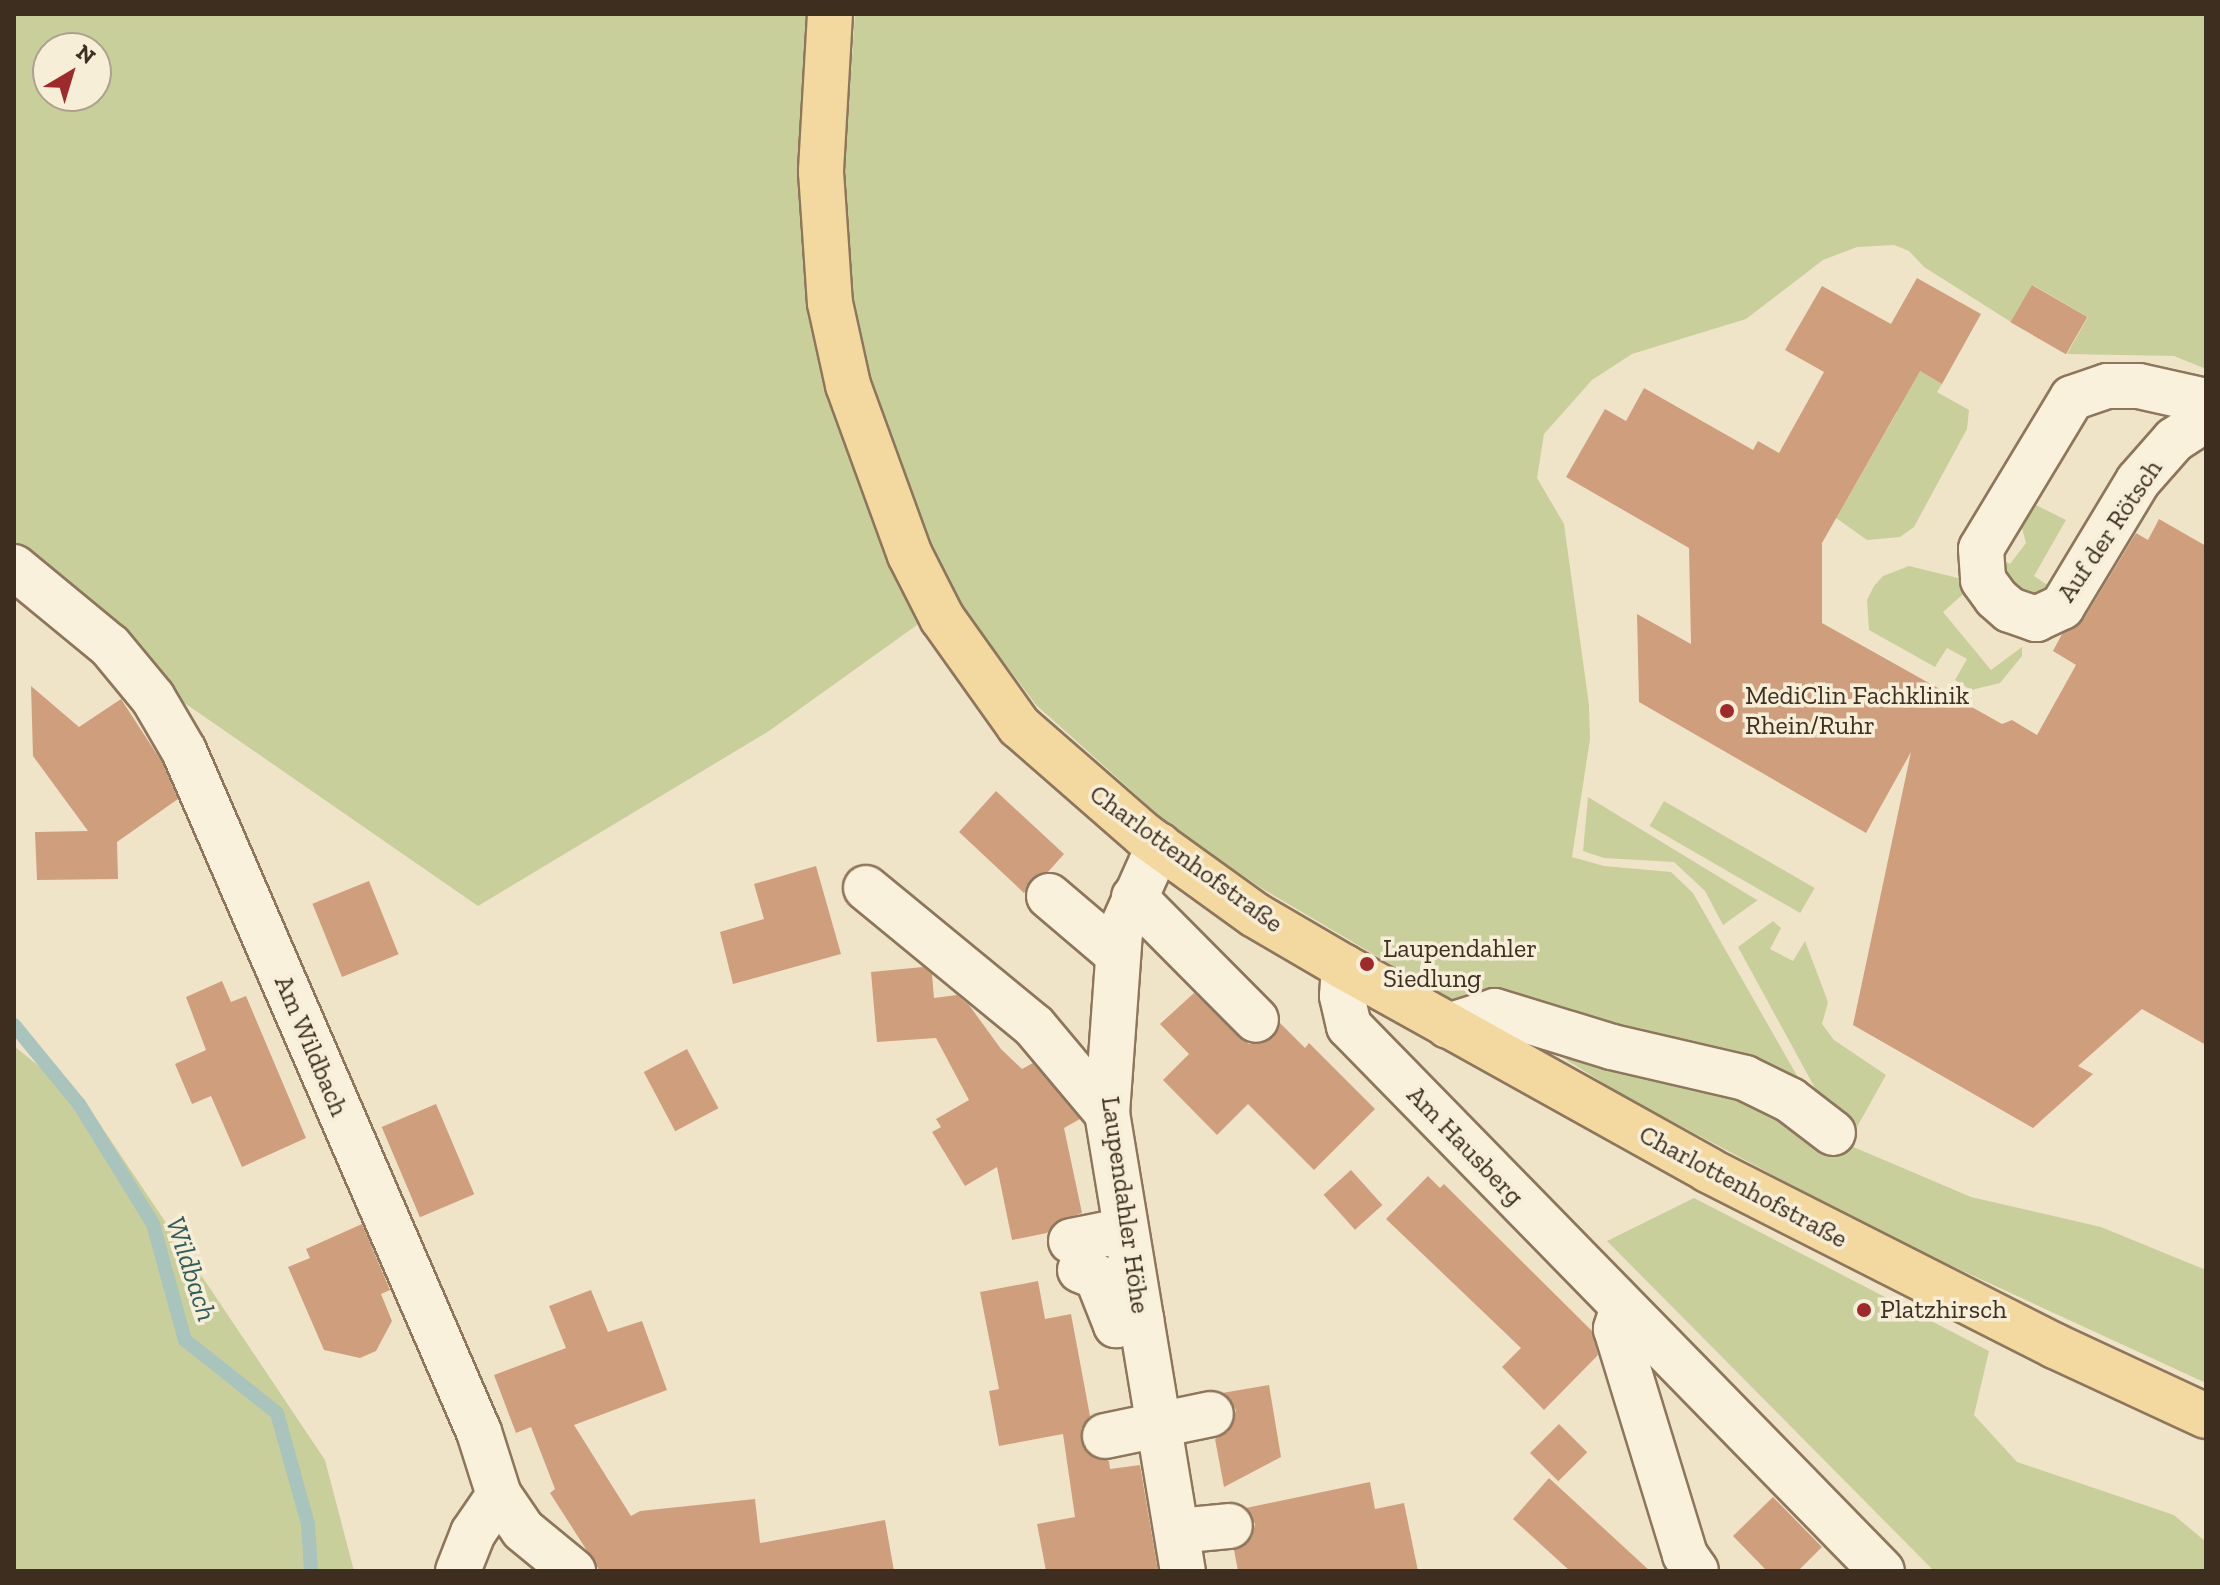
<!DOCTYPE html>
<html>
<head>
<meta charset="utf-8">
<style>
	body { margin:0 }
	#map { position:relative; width:2220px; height:1585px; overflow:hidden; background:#f0e4c8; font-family:"Zilla Slab",serif }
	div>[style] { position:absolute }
	.green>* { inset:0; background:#c9cf9b; transform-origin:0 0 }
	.stream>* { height:14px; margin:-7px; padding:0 7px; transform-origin:7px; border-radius:7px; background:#a9c4bc }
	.building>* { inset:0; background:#cf9f7d; transform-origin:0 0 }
	.roads { filter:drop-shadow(2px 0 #8d765c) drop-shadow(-2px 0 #8d765c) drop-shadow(0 2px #8d765c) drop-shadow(0 -2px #8d765c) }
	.minor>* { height:44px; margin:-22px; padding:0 22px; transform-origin:22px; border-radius:22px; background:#faf1dc }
	.major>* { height:44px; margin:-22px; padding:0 22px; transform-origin:22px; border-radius:22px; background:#f3d9a0 }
	.dots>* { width:22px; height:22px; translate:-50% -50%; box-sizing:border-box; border:4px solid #f7eed8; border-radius:50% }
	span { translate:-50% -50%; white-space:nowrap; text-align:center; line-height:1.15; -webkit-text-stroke:7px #f7eed8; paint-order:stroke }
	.street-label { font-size:26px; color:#3d2e20 }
	.poi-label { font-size:26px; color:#3d2e20 }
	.left { translate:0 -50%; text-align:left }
	.water-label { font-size:28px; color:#2f5d5a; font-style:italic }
	.frame { position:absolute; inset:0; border:16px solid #3d2e20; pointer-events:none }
	.north { position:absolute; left:32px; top:32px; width:80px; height:80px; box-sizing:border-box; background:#f7eed8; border:2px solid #ada18e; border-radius:50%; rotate:38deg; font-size:22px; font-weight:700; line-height:32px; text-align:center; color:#3d2e20 }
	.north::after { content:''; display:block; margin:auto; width:28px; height:36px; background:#9e2a2b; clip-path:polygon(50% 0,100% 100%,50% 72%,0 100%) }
</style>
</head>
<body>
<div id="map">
	<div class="green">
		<div style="clip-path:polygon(evenodd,14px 14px,814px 14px,806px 263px,822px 370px,863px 493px,924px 620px,769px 731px,478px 906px,173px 695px,115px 626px,14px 545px,14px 14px,48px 48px,96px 48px,96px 96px,48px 96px,48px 48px)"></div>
		<div style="clip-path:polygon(855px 14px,2206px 14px,2206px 369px,2174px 356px,2067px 354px,2088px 317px,2033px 285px,2011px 322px,1924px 267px,1909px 251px,1894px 245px,1857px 247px,1823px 260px,1746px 319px,1632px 354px,1592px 380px,1544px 434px,1537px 478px,1564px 524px,1589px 705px,1590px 739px,1572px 857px,1604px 866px,1671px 872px,1693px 893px,1808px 1095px,1473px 1013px,1261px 888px,1172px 827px,1036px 705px,961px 605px,907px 491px,870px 375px,847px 267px,843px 186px)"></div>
		<div style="clip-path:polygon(1896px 357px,1942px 384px,1937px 392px,1969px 410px,1967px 429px,1914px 527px,1900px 537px,1867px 540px,1836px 518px,1897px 412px)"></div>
		<div style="clip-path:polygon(2024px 499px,2066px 520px,2034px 576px,2049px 586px,2035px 595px,2015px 589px,1991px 553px,2010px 564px,2026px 543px,2017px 509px)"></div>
		<div style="clip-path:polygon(1909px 566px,1962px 579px,1970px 588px,1943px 612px,1991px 670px,2022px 647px,2022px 656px,2000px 683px,1971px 690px,1955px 680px,1967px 659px,1947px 648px,1935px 667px,1869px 630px,1867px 600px,1874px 586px,1883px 576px)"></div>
		<div style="clip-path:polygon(1588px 797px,1757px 900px,1758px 900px,1723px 925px,1705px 891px,1674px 862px,1604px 858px,1583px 851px)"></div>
		<div style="left:1664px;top:801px;width:174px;height:29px;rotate:30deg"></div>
		<div style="clip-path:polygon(1773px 921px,1781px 928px,1770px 949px,1793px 961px,1805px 941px,1828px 1002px,1822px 1024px,1834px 1040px,1886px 1075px,1852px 1136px,1834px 1123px,1738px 947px)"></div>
		<div style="clip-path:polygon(1496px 1016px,1712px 1074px,1830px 1137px,1971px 1197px,2101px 1227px,2206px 1270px,2206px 1383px,1891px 1238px,1621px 1094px)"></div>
		<div style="clip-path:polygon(14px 1046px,87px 1105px,325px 1460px,354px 1571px,14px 1571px)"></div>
		<div style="clip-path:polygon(1694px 1198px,1989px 1351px,1974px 1415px,2017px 1462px,2174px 1515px,2206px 1542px,2206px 1571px,1934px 1571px,1607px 1241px)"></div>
	</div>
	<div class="stream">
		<div style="left:14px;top:1025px;width:102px;rotate:50.6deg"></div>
		<div style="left:79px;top:1104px;width:141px;rotate:58.3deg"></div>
		<div style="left:153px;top:1224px;width:120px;rotate:74.6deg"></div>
		<div style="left:185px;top:1340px;width:117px;rotate:38.4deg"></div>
		<div style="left:277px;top:1413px;width:115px;rotate:74.4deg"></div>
		<div style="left:308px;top:1524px;width:47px;rotate:86.3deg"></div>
	</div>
	<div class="building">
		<div style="clip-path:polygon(1917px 278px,1981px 314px,1942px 384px,1920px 371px,1822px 543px,1822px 623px,2002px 724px,2012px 720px,2037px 735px,2076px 665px,2053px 651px,2062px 634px,2083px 620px,2136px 533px,2148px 540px,2159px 519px,2206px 546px,2206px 1045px,2142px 1009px,2078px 1066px,2093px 1074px,2033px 1128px,1853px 1025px,1911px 752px,1866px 833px,1639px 702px,1637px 614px,1691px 644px,1689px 548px,1566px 477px,1605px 409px,1626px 421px,1644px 388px,1753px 450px,1758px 441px,1779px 453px,1824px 372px,1785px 350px,1822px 286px,1891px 324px)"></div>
		<div style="left:2032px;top:285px;width:64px;height:43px;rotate:30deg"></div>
		<div style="clip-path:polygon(31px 686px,79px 727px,121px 699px,162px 762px,178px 799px,117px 842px,118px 879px,37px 880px,35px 832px,88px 831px,33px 756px)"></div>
		<div style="clip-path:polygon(996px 791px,1064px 854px,1048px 872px,1031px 879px,1024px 893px,959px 832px)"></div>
		<div style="clip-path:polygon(816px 866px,841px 954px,733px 984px,720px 932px,764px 919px,754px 884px)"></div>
		<div style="left:369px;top:881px;width:79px;height:61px;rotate:68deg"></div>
		<div style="clip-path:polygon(923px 967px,932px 974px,934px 998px,957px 995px,969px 1005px,1001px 1049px,1022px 1069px,1033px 1063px,1080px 1119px,1064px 1128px,1082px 1213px,1055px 1222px,1047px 1233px,1012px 1240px,997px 1167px,965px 1186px,932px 1132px,941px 1127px,936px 1119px,969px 1100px,936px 1038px,877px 1042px,871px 972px)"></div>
		<div style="clip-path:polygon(222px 981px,231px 1002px,246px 996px,306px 1138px,242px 1167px,211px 1096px,192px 1104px,175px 1064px,206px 1050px,186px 997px)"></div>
		<div style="clip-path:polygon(1194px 993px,1249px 1044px,1273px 1038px,1280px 1023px,1305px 1048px,1309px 1043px,1375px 1109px,1314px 1170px,1248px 1104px,1217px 1135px,1163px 1080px,1189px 1054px,1160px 1024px)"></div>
		<div style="left:687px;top:1049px;width:67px;height:49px;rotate:62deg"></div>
		<div style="left:436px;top:1104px;width:98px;height:59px;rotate:67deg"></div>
		<div style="left:1351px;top:1170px;width:47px;height:37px;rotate:48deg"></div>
		<div style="clip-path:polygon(1428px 1176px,1440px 1188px,1444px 1184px,1592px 1331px,1598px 1355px,1544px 1410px,1502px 1367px,1521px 1348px,1386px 1219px)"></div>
		<div style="clip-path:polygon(362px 1224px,390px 1290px,381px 1294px,392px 1321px,376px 1351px,360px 1358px,324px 1350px,288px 1267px,310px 1258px,306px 1249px)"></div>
		<div style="clip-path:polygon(1038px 1281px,1045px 1319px,1071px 1314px,1090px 1416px,1081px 1429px,1086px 1452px,1109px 1461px,1110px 1469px,1140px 1465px,1158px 1571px,1046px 1571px,1037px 1524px,1075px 1517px,1063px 1434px,999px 1446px,989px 1391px,999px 1389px,980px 1292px)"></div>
		<div style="clip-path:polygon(591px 1290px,608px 1332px,642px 1321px,667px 1390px,574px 1425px,631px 1516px,640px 1511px,755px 1499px,760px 1543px,885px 1520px,894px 1571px,600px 1571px,550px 1493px,555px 1489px,531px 1427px,516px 1433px,494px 1375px,566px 1348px,549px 1306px)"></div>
		<div style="clip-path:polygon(1269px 1385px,1281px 1457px,1224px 1487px,1215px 1439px,1228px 1432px,1236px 1410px,1222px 1393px)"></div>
		<div style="left:1559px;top:1424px;width:40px;height:41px;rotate:45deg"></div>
		<div style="clip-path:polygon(1549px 1478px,1650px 1571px,1570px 1571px,1513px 1519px)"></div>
		<div style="clip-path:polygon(1370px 1482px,1375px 1509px,1404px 1503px,1418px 1571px,1238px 1571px,1234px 1550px,1252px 1537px,1255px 1524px,1246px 1508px)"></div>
		<div style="clip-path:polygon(1773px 1497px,1822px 1547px,1798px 1571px,1767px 1571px,1733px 1536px)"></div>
	</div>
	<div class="roads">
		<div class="minor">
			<div style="left:2206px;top:401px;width:69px;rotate:-167.4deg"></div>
			<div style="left:2139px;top:386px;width:32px;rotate:180deg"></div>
			<div style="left:2107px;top:386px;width:37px;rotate:161deg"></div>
			<div style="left:2072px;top:398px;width:176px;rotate:121.1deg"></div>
			<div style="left:1981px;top:549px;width:31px;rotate:86deg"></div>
			<div style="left:1983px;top:580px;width:22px;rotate:54deg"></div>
			<div style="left:1996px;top:598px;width:18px;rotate:41deg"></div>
			<div style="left:2010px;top:610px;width:28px;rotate:19deg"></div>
			<div style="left:2036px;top:619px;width:29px;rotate:-25deg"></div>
			<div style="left:2062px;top:607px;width:147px;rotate:-58.9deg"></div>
			<div style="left:2138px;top:481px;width:55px;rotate:-48.7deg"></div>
			<div style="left:2174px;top:440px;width:38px;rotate:-33deg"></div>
			<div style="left:14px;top:567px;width:124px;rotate:39.5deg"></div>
			<div style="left:110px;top:646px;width:67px;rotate:50.4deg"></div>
			<div style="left:153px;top:698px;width:61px;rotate:59.7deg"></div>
			<div style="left:184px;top:751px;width:742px;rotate:66.58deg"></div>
			<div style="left:479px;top:1432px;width:66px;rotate:72.4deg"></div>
			<div style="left:499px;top:1495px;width:42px;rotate:55.6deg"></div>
			<div style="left:523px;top:1530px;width:65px;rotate:39.4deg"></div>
			<div style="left:1159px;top:845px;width:95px;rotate:114.1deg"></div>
			<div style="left:1120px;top:932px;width:181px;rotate:94.1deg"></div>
			<div style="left:1107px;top:1113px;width:464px;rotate:80.6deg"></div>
			<div style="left:866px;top:888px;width:217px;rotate:39.4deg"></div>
			<div style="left:1034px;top:1026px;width:114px;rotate:50deg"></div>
			<div style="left:1049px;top:896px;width:88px;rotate:40.4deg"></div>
			<div style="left:1134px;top:897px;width:173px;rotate:45.2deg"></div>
			<div style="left:1344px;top:967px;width:29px;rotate:94deg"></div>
			<div style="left:1342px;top:996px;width:31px;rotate:77deg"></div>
			<div style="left:1349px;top:1026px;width:762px;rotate:45.64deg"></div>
			<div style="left:1448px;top:1026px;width:49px;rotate:-17.7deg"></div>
			<div style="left:1495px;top:1011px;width:122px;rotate:17.1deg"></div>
			<div style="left:1612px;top:1047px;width:137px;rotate:13.1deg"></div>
			<div style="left:1745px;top:1078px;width:50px;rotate:26.1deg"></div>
			<div style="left:1790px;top:1100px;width:54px;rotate:37.5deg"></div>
			<div style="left:1071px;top:1241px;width:56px;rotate:-11.3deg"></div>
			<div style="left:1080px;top:1270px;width:18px;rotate:22deg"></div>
			<div style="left:1097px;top:1277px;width:52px;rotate:68.4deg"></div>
			<div style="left:1116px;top:1325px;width:26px;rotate:-13deg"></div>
			<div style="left:1622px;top:1310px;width:20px;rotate:108deg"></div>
			<div style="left:1616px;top:1329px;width:236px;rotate:73deg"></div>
			<div style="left:1685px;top:1555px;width:19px;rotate:55deg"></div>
			<div style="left:1105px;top:1436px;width:108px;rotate:-11.7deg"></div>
			<div style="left:1177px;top:1531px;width:53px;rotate:-5.4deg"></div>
			<div style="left:458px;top:1571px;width:41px;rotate:-68.5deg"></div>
			<div style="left:473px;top:1533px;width:46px;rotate:-55.6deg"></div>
		</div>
		<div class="major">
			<div style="left:830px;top:14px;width:158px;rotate:93.3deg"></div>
			<div style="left:821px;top:172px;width:131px;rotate:86.1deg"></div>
			<div style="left:830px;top:303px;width:84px;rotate:77.6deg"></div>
			<div style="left:848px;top:385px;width:181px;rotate:70deg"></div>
			<div style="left:910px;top:555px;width:71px;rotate:63.1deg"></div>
			<div style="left:942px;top:618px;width:133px;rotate:54.5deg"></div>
			<div style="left:1019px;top:726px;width:166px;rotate:41.1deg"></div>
			<div style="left:1144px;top:835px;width:137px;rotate:35.8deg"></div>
			<div style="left:1255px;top:915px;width:103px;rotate:30.3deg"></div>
			<div style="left:1344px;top:967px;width:417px;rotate:29.1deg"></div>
			<div style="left:1708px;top:1170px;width:389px;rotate:26.9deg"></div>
			<div style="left:2055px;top:1346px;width:166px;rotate:24.9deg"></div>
		</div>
	</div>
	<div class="dots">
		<div style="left:1727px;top:711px;background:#9e2a2b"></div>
		<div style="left:1367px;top:964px;background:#9e2a2b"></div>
		<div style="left:1864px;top:1310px;background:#9e2a2b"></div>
	</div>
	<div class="street-label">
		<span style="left:2110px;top:531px;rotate:-56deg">Auf der Rötsch</span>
		<span style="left:1186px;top:859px;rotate:36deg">Charlottenhofstraße</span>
		<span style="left:311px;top:1046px;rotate:67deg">Am Wildbach</span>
		<span style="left:1465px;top:1146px;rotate:46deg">Am Hausberg</span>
		<span style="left:1743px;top:1187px;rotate:28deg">Charlottenhofstraße</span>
		<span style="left:1125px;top:1205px;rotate:82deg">Laupendahler Höhe</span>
	</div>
	<div class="poi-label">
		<span class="left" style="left:1745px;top:711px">MediClin Fachklinik<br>Rhein/Ruhr</span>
		<span class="left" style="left:1383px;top:964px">Laupendahler<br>Siedlung</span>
		<span class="left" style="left:1880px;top:1310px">Platzhirsch</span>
	</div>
	<div class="water-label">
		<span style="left:191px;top:1269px;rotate:72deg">Wildbach</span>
	</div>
	<div class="frame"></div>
	<div class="north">N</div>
</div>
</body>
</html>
